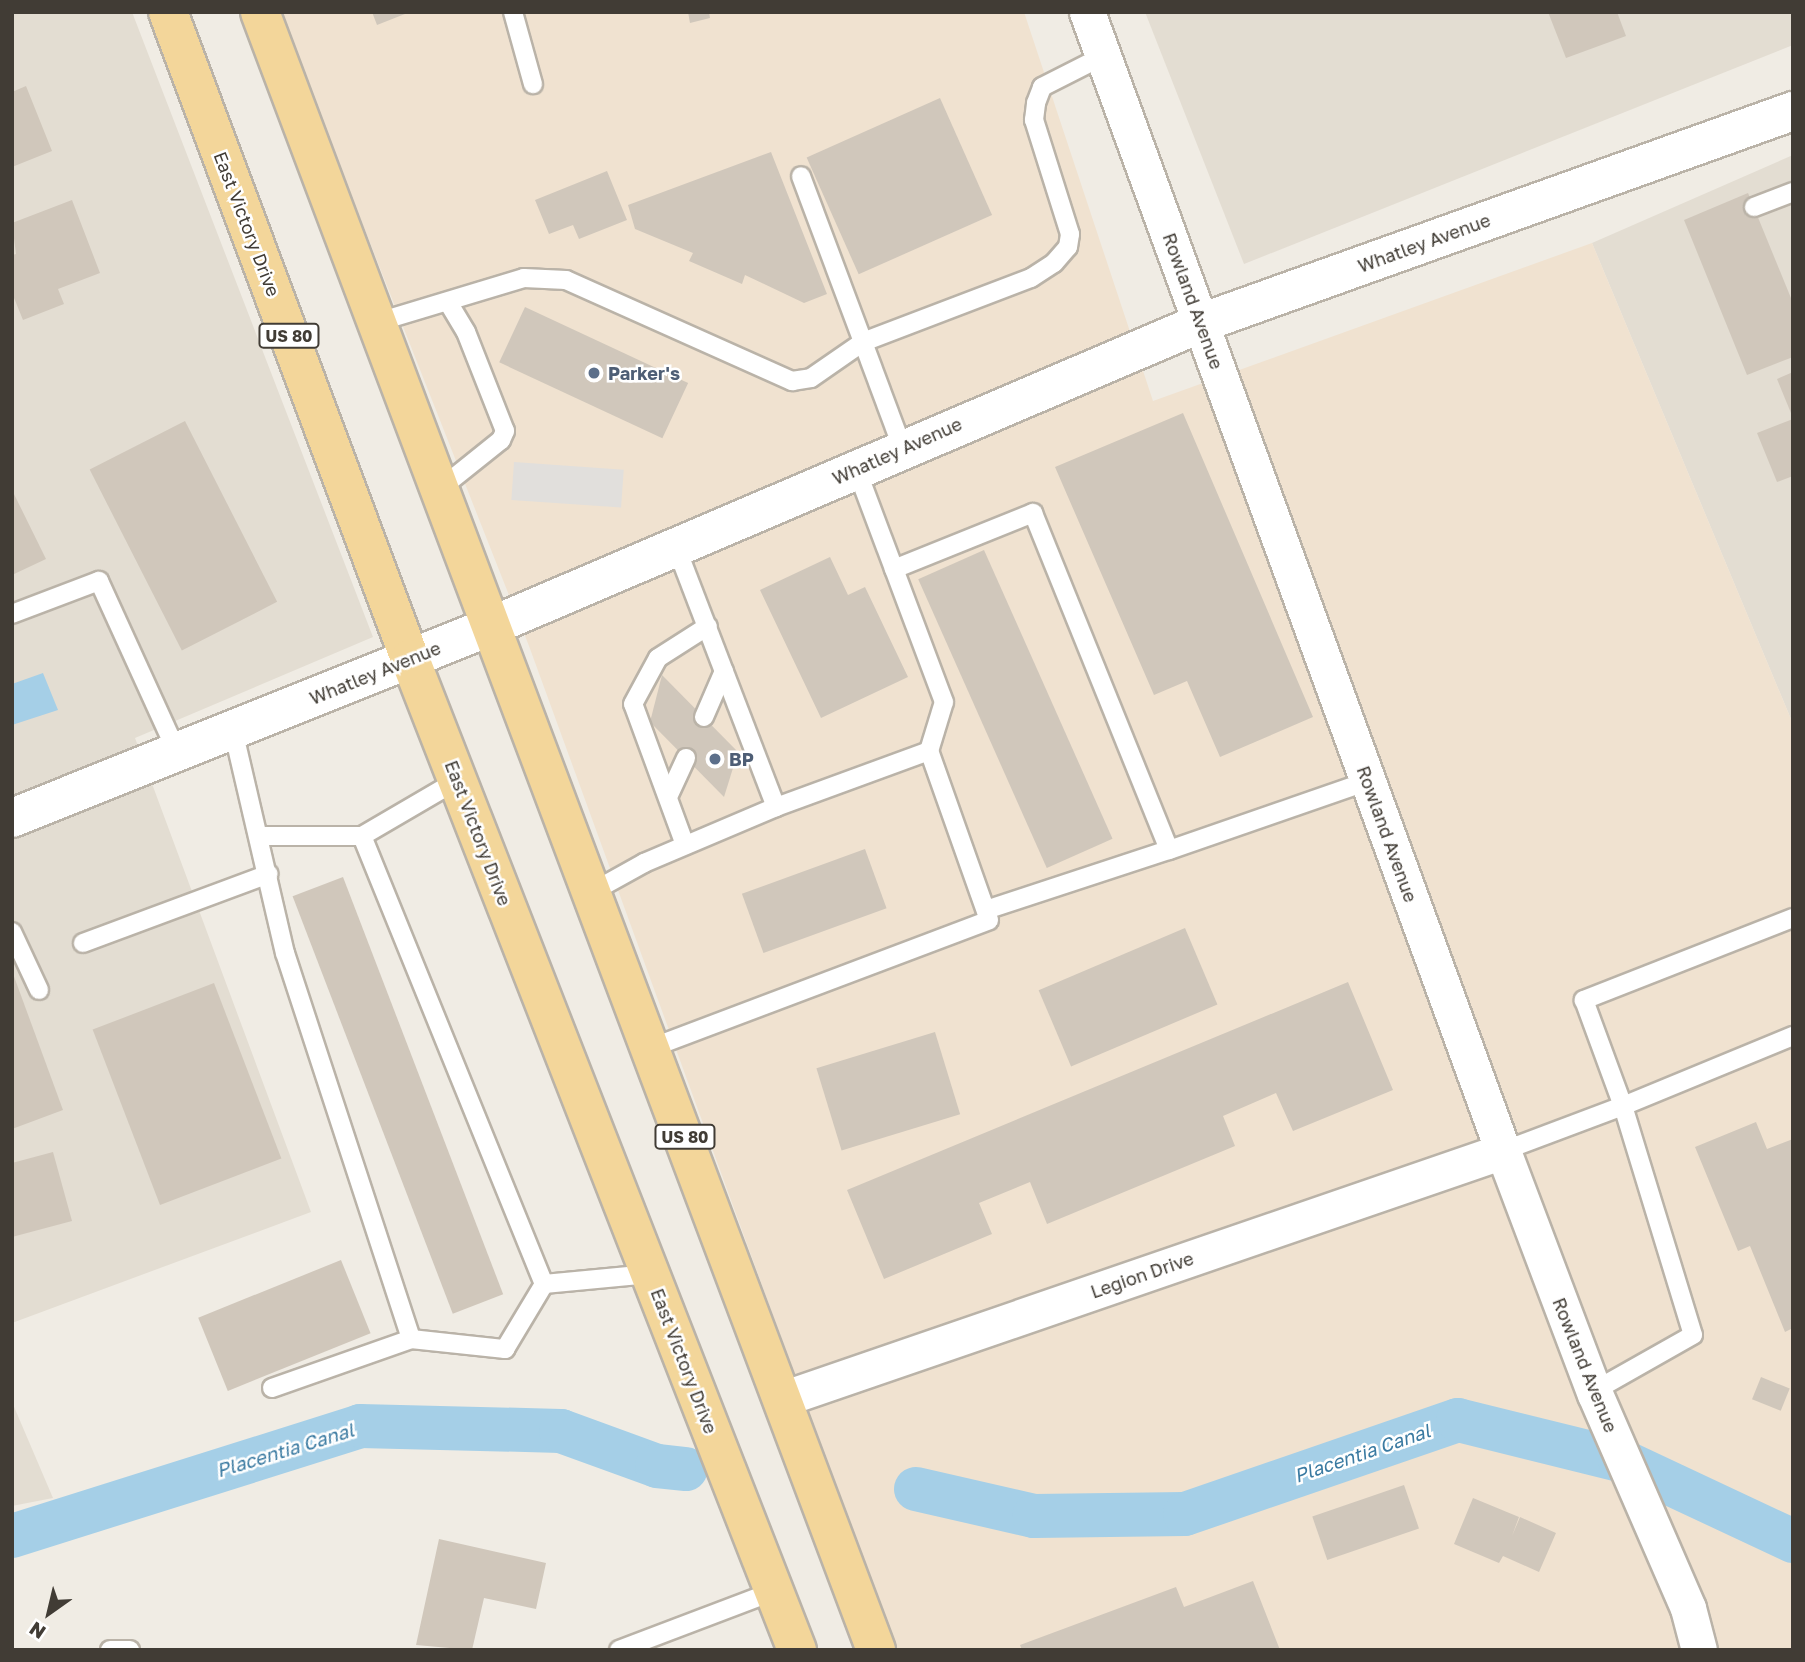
<!DOCTYPE html>
<html>
<head>
<meta charset="utf-8">
<style>
	body { margin:0 }
	#map { position:relative; width:1805px; height:1662px; overflow:hidden; background:#f0ece4; font-family:"Golos Text",sans-serif }
	div>[style] { position:absolute }
	.residential>* { inset:0; background:#e3ddd2 }
	.commercial>* { inset:0; background:#f0e2d0 }
	.parking>* { inset:0; background:#e1dfdc; transform-origin:0 0 }
	.water>* { inset:0; background:#a5cfe7 }
	.canal>* { height:44px; margin:-22px; padding:0 22px; transform-origin:22px; border-radius:22px; background:#a5cfe7 }
	.building>* { inset:0; background:#d0c7bb; transform-origin:0 0 }
	.roads { filter:drop-shadow(2px 0 #bab3a8) drop-shadow(-2px 0 #bab3a8) drop-shadow(0 2px #bab3a8) drop-shadow(0 -2px #bab3a8) }
	.service>* { height:18px; margin:-9px; padding:0 9px; transform-origin:9px; border-radius:9px; background:#fff }
	.minor>* { height:35px; margin:-17.5px; padding:0 17.5px; transform-origin:17.5px; border-radius:17.5px; background:#fff }
	.tertiary>* { height:38px; margin:-19px; padding:0 19px; transform-origin:19px; border-radius:19px; background:#fff }
	.primary>* { height:38px; margin:-19px; padding:0 19px; transform-origin:19px; border-radius:19px; background:#f3d69a }
	.dots>* { width:19px; height:19px; translate:-50% -50%; box-sizing:border-box; border:4px solid #fff; border-radius:50% }
	span { translate:-50% -50%; white-space:nowrap; text-align:center; line-height:1.15; -webkit-text-stroke:5px #fff; paint-order:stroke }
	.shield-label span { padding:2px 5px; background:#fff; border:2px solid; border-radius:5px; -webkit-text-stroke-width:0 }
	.shield-label { font-size:16px; color:#413c35; font-weight:700 }
	.street-label { font-size:18px; color:#413c35 }
	.service-label { font-size:18px; color:#4e5e75; font-weight:700 }
	.left { translate:0 -50%; text-align:left }
	.water-label { font-size:19px; color:#3a7aa1; font-style:italic }
	.frame { position:absolute; inset:0; border:14px solid #413c35; pointer-events:none }
	.north { position:absolute; left:14px; top:1578px; width:70px; height:70px; -webkit-text-stroke:5px #fff; paint-order:stroke; rotate:214deg; font-size:19px; font-weight:700; line-height:28px; text-align:center; color:#413c35 }
	.north::after { content:''; display:block; margin:auto; width:24px; height:32px; background:#413c35; clip-path:polygon(50% 0,100% 100%,50% 72%,0 100%) }
</style>
</head>
<body>
<div id="map">
	<div class="residential">
		<div style="clip-path:polygon(12px 12px,132px 12px,373px 637px,135px 738px,311px 1212px,12px 1323px)"></div>
		<div style="clip-path:polygon(1145px 12px,1793px 12px,1793px 45px,1244px 264px)"></div>
		<div style="clip-path:polygon(1793px 155px,1793px 724px,1592px 243px)"></div>
		<div style="clip-path:polygon(12px 1402px,53px 1498px,12px 1506px)"></div>
	</div>
	<div class="commercial">
		<div style="clip-path:polygon(279px 12px,1024px 12px,1153px 401px,1592px 243px,1793px 724px,1793px 1650px,895px 1650px,529px 646px)"></div>
	</div>
	<div class="parking">
		<div style="left:514px;top:462px;width:110px;height:38px;rotate:4deg"></div>
	</div>
	<div class="water">
		<div style="clip-path:polygon(43px 673px,58px 710px,12px 725px,12px 684px)"></div>
	</div>
	<div class="canal">
		<div style="left:916px;top:1489px;width:121px;rotate:12.9deg"></div>
		<div style="left:1034px;top:1516px;width:151px;rotate:-0.8deg"></div>
		<div style="left:1185px;top:1514px;width:289px;rotate:-19deg"></div>
		<div style="left:1458px;top:1420px;width:167px;rotate:13.9deg"></div>
		<div style="left:1620px;top:1460px;width:191px;rotate:25.1deg"></div>
		<div style="left:12px;top:1536px;width:365px;rotate:-17.5deg"></div>
		<div style="left:360px;top:1426px;width:201px;rotate:1.4deg"></div>
		<div style="left:561px;top:1431px;width:102px;rotate:20deg"></div>
		<div style="left:657px;top:1466px;width:29px;rotate:6deg"></div>
	</div>
	<div class="building">
		<div style="clip-path:polygon(372px 12px,410px 12px,377px 25px)"></div>
		<div style="clip-path:polygon(688px 12px,709px 12px,710px 18px,690px 23px)"></div>
		<div style="clip-path:polygon(1548px 12px,1617px 12px,1626px 36px,1566px 58px)"></div>
		<div style="clip-path:polygon(26px 86px,52px 151px,12px 167px,12px 92px)"></div>
		<div style="left:940px;top:98px;width:128px;height:146px;rotate:66deg"></div>
		<div style="clip-path:polygon(771px 152px,827px 294px,804px 303px,745px 275px,742px 284px,689px 261px,693px 253px,635px 229px,628px 205px)"></div>
		<div style="clip-path:polygon(607px 171px,627px 220px,579px 239px,573px 225px,549px 234px,535px 200px)"></div>
		<div style="clip-path:polygon(1748px 193px,1793px 303px,1793px 357px,1747px 375px,1684px 220px)"></div>
		<div style="clip-path:polygon(72px 200px,100px 273px,58px 289px,64px 304px,23px 320px,12px 293px,12px 255px,16px 254px,12px 223px)"></div>
		<div style="left:525px;top:307px;width:180px;height:61px;rotate:25deg"></div>
		<div style="clip-path:polygon(1793px 372px,1793px 418px,1777px 379px)"></div>
		<div style="clip-path:polygon(1183px 413px,1313px 717px,1220px 757px,1187px 681px,1154px 695px,1055px 467px)"></div>
		<div style="clip-path:polygon(1793px 419px,1793px 476px,1777px 482px,1757px 433px)"></div>
		<div style="left:185px;top:421px;width:203px;height:107px;rotate:63deg"></div>
		<div style="clip-path:polygon(12px 490px,46px 559px,12px 575px)"></div>
		<div style="left:984px;top:550px;width:316px;height:72px;rotate:66deg"></div>
		<div style="clip-path:polygon(830px 557px,848px 595px,865px 587px,908px 677px,821px 718px,760px 590px)"></div>
		<div style="clip-path:polygon(662px 675px,738px 752px,724px 797px,650px 722px)"></div>
		<div style="left:865px;top:849px;width:63px;height:131px;rotate:70deg"></div>
		<div style="left:343px;top:877px;width:447px;height:54px;rotate:69deg"></div>
		<div style="left:1185px;top:928px;width:83px;height:159px;rotate:67deg"></div>
		<div style="clip-path:polygon(12px 971px,63px 1110px,12px 1129px)"></div>
		<div style="clip-path:polygon(1348px 982px,1393px 1090px,1293px 1131px,1276px 1093px,1223px 1116px,1235px 1146px,1047px 1224px,1030px 1182px,979px 1203px,992px 1234px,884px 1279px,847px 1190px)"></div>
		<div style="left:214px;top:983px;width:188px;height:130px;rotate:69deg"></div>
		<div style="left:935px;top:1032px;width:86px;height:124px;rotate:73deg"></div>
		<div style="clip-path:polygon(1756px 1122px,1767px 1149px,1793px 1139px,1793px 1328px,1785px 1332px,1750px 1246px,1738px 1251px,1695px 1147px)"></div>
		<div style="clip-path:polygon(53px 1152px,72px 1221px,12px 1237px,12px 1163px)"></div>
		<div style="left:341px;top:1260px;width:79px;height:154px;rotate:68deg"></div>
		<div style="left:1761px;top:1377px;width:31px;height:24px;rotate:22deg"></div>
		<div style="left:1404px;top:1485px;width:46px;height:97px;rotate:71deg"></div>
		<div style="clip-path:polygon(1473px 1498px,1519px 1517px,1512px 1536px,1520px 1517px,1556px 1533px,1539px 1572px,1503px 1556px,1499px 1563px,1454px 1544px)"></div>
		<div style="clip-path:polygon(439px 1539px,546px 1563px,536px 1609px,484px 1598px,472px 1650px,416px 1645px)"></div>
		<div style="clip-path:polygon(1253px 1581px,1280px 1650px,1022px 1650px,1020px 1645px,1176px 1587px,1184px 1607px)"></div>
	</div>
	<div class="roads">
		<div class="service">
			<div style="left:513px;top:12px;width:75px;rotate:74.5deg"></div>
			<div style="left:1754px;top:207px;width:42px;rotate:-21deg"></div>
			<div style="left:378px;top:322px;width:152px;rotate:-16.8deg"></div>
			<div style="left:524px;top:278px;width:42px;rotate:2.7deg"></div>
			<div style="left:566px;top:280px;width:248px;rotate:24.1deg"></div>
			<div style="left:792px;top:381px;width:19px;rotate:-9deg"></div>
			<div style="left:811px;top:378px;width:63px;rotate:-34.7deg"></div>
			<div style="left:863px;top:342px;width:177px;rotate:-110.5deg"></div>
			<div style="left:902px;top:447px;width:112px;rotate:-110.4deg"></div>
			<div style="left:863px;top:342px;width:180px;rotate:-20.9deg"></div>
			<div style="left:1031px;top:278px;width:27px;rotate:-33deg"></div>
			<div style="left:1054px;top:263px;width:21px;rotate:-49deg"></div>
			<div style="left:1068px;top:247px;width:13px;rotate:-81deg"></div>
			<div style="left:1070px;top:234px;width:120px;rotate:-107.5deg"></div>
			<div style="left:1034px;top:120px;width:17px;rotate:-83deg"></div>
			<div style="left:1036px;top:103px;width:17px;rotate:-69deg"></div>
			<div style="left:1042px;top:87px;width:68px;rotate:-26.9deg"></div>
			<div style="left:441px;top:488px;width:77px;rotate:-38.7deg"></div>
			<div style="left:501px;top:440px;width:10px;rotate:-66deg"></div>
			<div style="left:505px;top:431px;width:106px;rotate:-111.5deg"></div>
			<div style="left:466px;top:332px;width:35px;rotate:-121deg"></div>
			<div style="left:894px;top:569px;width:150px;rotate:-21.9deg"></div>
			<div style="left:1033px;top:513px;width:363px;rotate:68deg"></div>
			<div style="left:1169px;top:850px;width:211px;rotate:-19.1deg"></div>
			<div style="left:12px;top:614px;width:93px;rotate:-20.8deg"></div>
			<div style="left:99px;top:581px;width:188px;rotate:65.5deg"></div>
			<div style="left:704px;top:717px;width:50px;rotate:-66.5deg"></div>
			<div style="left:233px;top:730px;width:229px;rotate:76.9deg"></div>
			<div style="left:285px;top:953px;width:406px;rotate:71.9deg"></div>
			<div style="left:668px;top:797px;width:43px;rotate:-65.2deg"></div>
			<div style="left:776px;top:807px;width:163px;rotate:-20.1deg"></div>
			<div style="left:259px;top:836px;width:103px"></div>
			<div style="left:362px;top:836px;width:484px;rotate:67.9deg"></div>
			<div style="left:544px;top:1284px;width:106px;rotate:-5.4deg"></div>
			<div style="left:362px;top:836px;width:111px;rotate:-30.3deg"></div>
			<div style="left:685px;top:845px;width:150px;rotate:-110.2deg"></div>
			<div style="left:633px;top:704px;width:52px;rotate:-61.5deg"></div>
			<div style="left:658px;top:658px;width:59px;rotate:-32.6deg"></div>
			<div style="left:592px;top:892px;width:60px;rotate:-29.1deg"></div>
			<div style="left:644px;top:863px;width:143px;rotate:-23deg"></div>
			<div style="left:776px;top:807px;width:279px;rotate:-111deg"></div>
			<div style="left:986px;top:910px;width:193px;rotate:-18.2deg"></div>
			<div style="left:1793px;top:918px;width:225px;rotate:158.6deg"></div>
			<div style="left:1584px;top:1000px;width:113px;rotate:69.8deg"></div>
			<div style="left:1623px;top:1106px;width:184px;rotate:-22.4deg"></div>
			<div style="left:12px;top:932px;width:64px;rotate:65deg"></div>
			<div style="left:83px;top:943px;width:198px;rotate:-20.4deg"></div>
			<div style="left:651px;top:1048px;width:361px;rotate:-20.7deg"></div>
			<div style="left:989px;top:920px;width:179px;rotate:-109.5deg"></div>
			<div style="left:929px;top:751px;width:51px;rotate:-73deg"></div>
			<div style="left:944px;top:702px;width:248px;rotate:-110.6deg"></div>
			<div style="left:1503px;top:1151px;width:128px;rotate:-20.6deg"></div>
			<div style="left:1623px;top:1106px;width:239px;rotate:73deg"></div>
			<div style="left:1693px;top:1335px;width:114px;rotate:150.5deg"></div>
			<div style="left:272px;top:1388px;width:147px;rotate:-19.4deg"></div>
			<div style="left:411px;top:1339px;width:95px;rotate:6.1deg"></div>
			<div style="left:505px;top:1349px;width:76px;rotate:-59deg"></div>
			<div style="left:110px;top:1650px;width:20px"></div>
			<div style="left:619px;top:1650px;width:166px;rotate:-20.8deg"></div>
		</div>
		<div class="minor">
			<div style="left:1087px;top:12px;width:1213px;rotate:69.94deg"></div>
			<div style="left:1503px;top:1151px;width:260px;rotate:69.3deg"></div>
			<div style="left:1595px;top:1394px;width:233px;rotate:66.5deg"></div>
			<div style="left:1688px;top:1608px;width:43px;rotate:75.3deg"></div>
			<div style="left:782px;top:1399px;width:762px;rotate:-18.98deg"></div>
		</div>
		<div class="tertiary">
			<div style="left:12px;top:818px;width:519px;rotate:-21.82deg"></div>
			<div style="left:494px;top:625px;width:769px;rotate:-23.13deg"></div>
			<div style="left:1201px;top:323px;width:629px;rotate:-19.7deg"></div>
		</div>
		<div class="primary">
			<div style="left:168px;top:12px;width:691px;rotate:69.49deg"></div>
			<div style="left:410px;top:659px;width:1064px;rotate:68.67deg"></div>
			<div style="left:260px;top:12px;width:1750px;rotate:69.39deg"></div>
		</div>
	</div>
	<div class="dots">
		<div style="left:594px;top:373px;background:#5c6f8a"></div>
		<div style="left:715px;top:759px;background:#5c6f8a"></div>
	</div>
	<div class="shield-label">
		<span style="left:289px;top:336px">US 80</span>
		<span style="left:685px;top:1137px">US 80</span>
	</div>
	<div class="street-label">
		<span style="left:247px;top:224px;rotate:69deg">East Victory Drive</span>
		<span style="left:1424px;top:243px;rotate:-20deg">Whatley Avenue</span>
		<span style="left:1193px;top:301px;rotate:70deg">Rowland Avenue</span>
		<span style="left:897px;top:451px;rotate:-24deg">Whatley Avenue</span>
		<span style="left:375px;top:673px;rotate:-22deg">Whatley Avenue</span>
		<span style="left:478px;top:833px;rotate:69deg">East Victory Drive</span>
		<span style="left:1387px;top:834px;rotate:70deg">Rowland Avenue</span>
		<span style="left:1142px;top:1275px;rotate:-19deg">Legion Drive</span>
		<span style="left:684px;top:1361px;rotate:69deg">East Victory Drive</span>
		<span style="left:1585px;top:1365px;rotate:68deg">Rowland Avenue</span>
	</div>
	<div class="service-label">
		<span class="left" style="left:608px;top:373px">Parker's</span>
		<span class="left" style="left:729px;top:759px">BP</span>
	</div>
	<div class="water-label">
		<span style="left:285px;top:1450px;rotate:-17deg">Placentia Canal</span>
		<span style="left:1362px;top:1453px;rotate:-19deg">Placentia Canal</span>
	</div>
	<div class="frame"></div>
	<div class="north">N</div>
</div>
</body>
</html>
